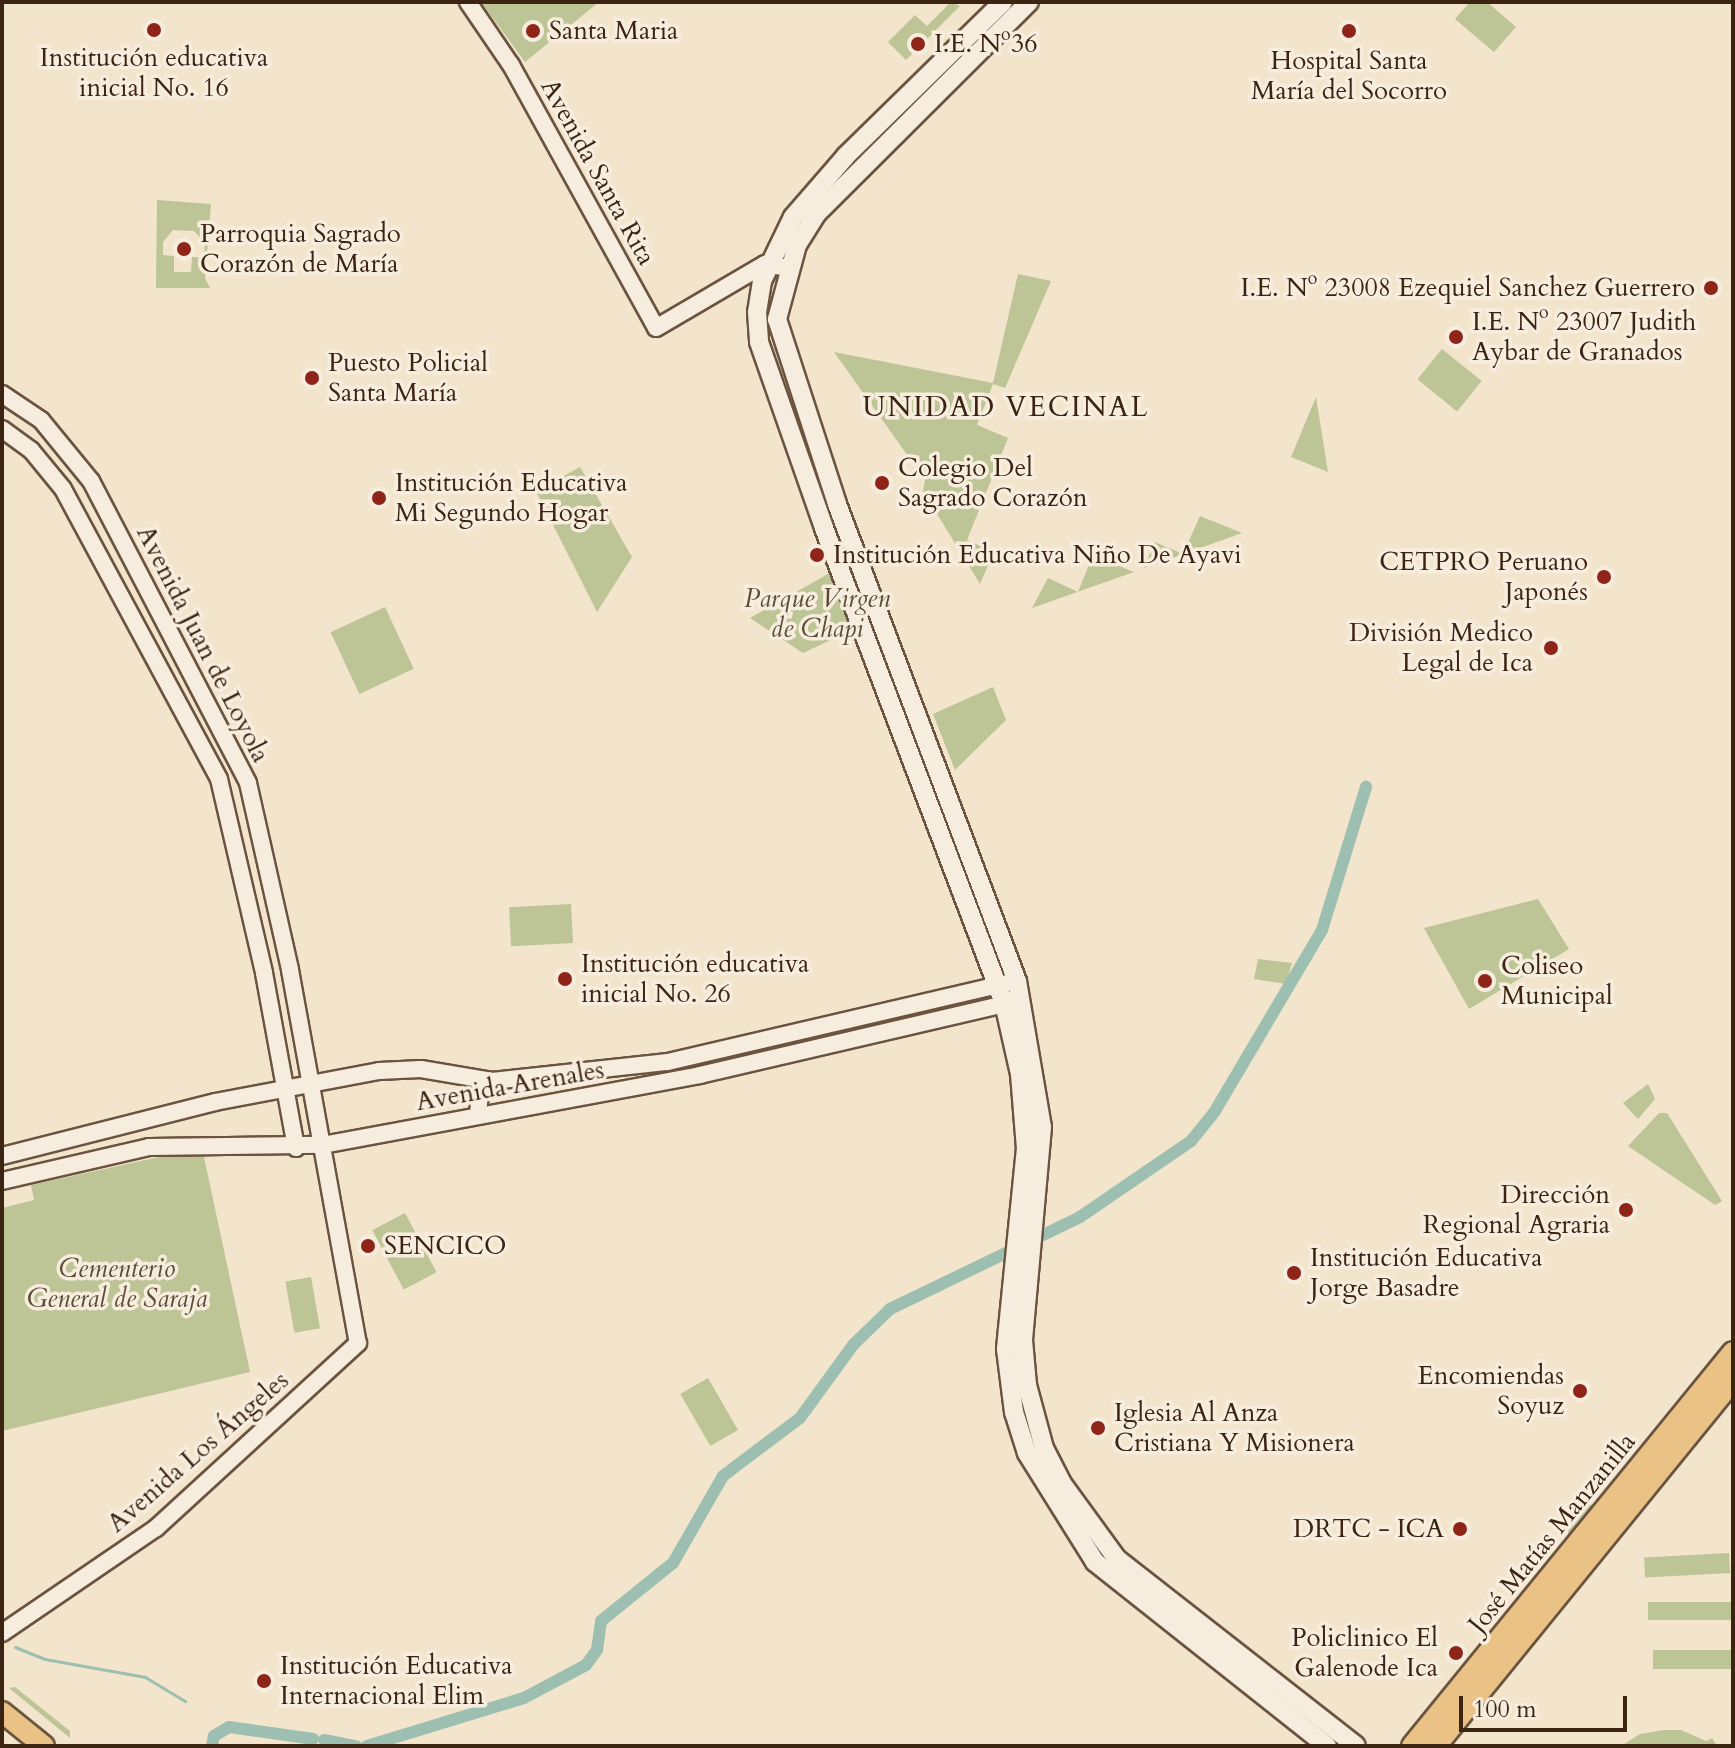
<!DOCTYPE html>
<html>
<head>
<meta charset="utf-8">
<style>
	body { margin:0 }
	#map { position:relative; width:1735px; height:1748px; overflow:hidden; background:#f3e4cc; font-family:Cardo,serif }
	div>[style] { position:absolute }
	.green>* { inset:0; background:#bdc496; transform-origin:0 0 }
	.stream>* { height:3px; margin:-1.5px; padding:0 1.5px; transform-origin:1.5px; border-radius:1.5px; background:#9cbfb2 }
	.canal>* { height:12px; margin:-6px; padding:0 6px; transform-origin:6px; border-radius:6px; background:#9cbfb2 }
	.roads { filter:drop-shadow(2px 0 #6a5440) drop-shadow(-2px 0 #6a5440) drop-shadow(0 2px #6a5440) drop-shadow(0 -2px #6a5440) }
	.tertiary>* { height:16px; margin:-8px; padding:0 8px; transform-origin:8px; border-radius:8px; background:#f7edde }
	.secondary>* { height:18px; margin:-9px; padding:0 9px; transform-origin:9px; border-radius:9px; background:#f7edde }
	.primary>* { height:20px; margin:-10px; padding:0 10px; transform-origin:10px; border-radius:10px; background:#eac286 }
	.trunk>* { height:20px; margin:-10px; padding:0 10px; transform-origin:10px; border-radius:10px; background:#eac286 }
	.dots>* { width:22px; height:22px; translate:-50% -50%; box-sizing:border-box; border:4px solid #f7edde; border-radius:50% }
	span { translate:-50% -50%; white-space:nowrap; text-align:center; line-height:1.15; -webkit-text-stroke:7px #f7edde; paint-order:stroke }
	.poi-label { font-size:26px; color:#3c2412 }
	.left { translate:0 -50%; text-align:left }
	.right { translate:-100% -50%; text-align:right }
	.street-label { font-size:26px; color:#3c2412 }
	.park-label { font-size:26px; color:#5c4c33; font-style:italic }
	.neighbourhood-label { font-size:28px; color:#3c2412; letter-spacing:2px }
	.frame { position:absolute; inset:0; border:4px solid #3c2412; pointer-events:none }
	.scale { position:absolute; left:1459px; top:1696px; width:168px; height:36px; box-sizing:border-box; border:4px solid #3c2412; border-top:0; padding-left:10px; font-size:24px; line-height:28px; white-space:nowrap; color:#3c2412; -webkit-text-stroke:6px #f7edde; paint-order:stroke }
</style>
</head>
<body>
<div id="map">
	<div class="green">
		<div style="clip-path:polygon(481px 2px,599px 2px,525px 62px)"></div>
		<div style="clip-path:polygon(951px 2px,960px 6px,906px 60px,888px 42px,915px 15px,927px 26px)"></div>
		<div style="clip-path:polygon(1470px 2px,1487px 2px,1516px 27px,1494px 52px,1455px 19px)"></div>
		<div style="clip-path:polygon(evenodd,157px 200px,211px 204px,205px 278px,210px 288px,156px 288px,157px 200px,173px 230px,194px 231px,205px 243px,204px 258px,192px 257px,191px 272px,174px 272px,174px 256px,163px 255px,163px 242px,173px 230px)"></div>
		<div style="clip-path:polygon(1018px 274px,1051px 281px,1005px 388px,993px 384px,977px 425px,1008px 438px,967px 540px,994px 552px,980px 584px,923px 491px,925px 480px,834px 352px,993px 383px)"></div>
		<div style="left:1442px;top:349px;width:51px;height:39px;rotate:39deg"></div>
		<div style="clip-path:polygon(1316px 397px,1325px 453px,1328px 472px,1291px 457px)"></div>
		<div style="clip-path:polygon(580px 467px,632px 557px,597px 612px,536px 491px)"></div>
		<div style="clip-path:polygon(1200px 516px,1242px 533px,1144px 568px,1155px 542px,1183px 554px)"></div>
		<div style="clip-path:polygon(1093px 555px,1134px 572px,1032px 608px,1048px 578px,1078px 592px)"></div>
		<div style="clip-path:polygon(835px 570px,856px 628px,803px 653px,750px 618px)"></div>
		<div style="left:385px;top:607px;width:68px;height:60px;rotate:65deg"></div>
		<div style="clip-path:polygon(993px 687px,1006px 720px,955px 770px,933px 714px)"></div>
		<div style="clip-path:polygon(1538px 899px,1569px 949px,1469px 1009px,1424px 928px)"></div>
		<div style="left:571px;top:904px;width:39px;height:62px;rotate:87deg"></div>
		<div style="clip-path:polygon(1258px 959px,1292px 963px,1286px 984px,1254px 979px)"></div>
		<div style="clip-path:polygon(1648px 1084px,1655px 1099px,1638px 1119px,1623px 1103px)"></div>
		<div style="clip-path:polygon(1659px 1113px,1667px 1113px,1722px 1201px,1715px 1205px,1628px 1146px)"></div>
		<div style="clip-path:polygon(164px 1156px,204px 1157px,250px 1372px,2px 1431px,2px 1208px,34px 1200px,31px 1185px)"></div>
		<div style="left:405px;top:1213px;width:67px;height:37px;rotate:62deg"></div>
		<div style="left:311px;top:1277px;width:52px;height:26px;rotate:80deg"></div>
		<div style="left:708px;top:1378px;width:60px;height:32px;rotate:60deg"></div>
		<div style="clip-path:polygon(1582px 1503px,1599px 1506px,1569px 1543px,1567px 1519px)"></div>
		<div style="left:1729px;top:1553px;width:20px;height:85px;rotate:87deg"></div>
		<div style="left:1733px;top:1602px;width:18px;height:85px;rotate:90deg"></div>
		<div style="left:1733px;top:1650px;width:19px;height:80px;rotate:90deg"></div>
		<div style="clip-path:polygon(15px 1687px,70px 1731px,70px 1738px,9px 1688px)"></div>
		<div style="clip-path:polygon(1664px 1730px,1681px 1730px,1706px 1741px,1712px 1738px,1717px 1746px,1621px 1746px,1640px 1734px)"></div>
	</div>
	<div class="stream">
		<div style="left:15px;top:1647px;width:32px;rotate:22deg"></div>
		<div style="left:45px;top:1659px;width:102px;rotate:10.2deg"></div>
		<div style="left:145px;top:1677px;width:47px;rotate:31deg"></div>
	</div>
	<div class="canal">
		<div style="left:324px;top:1740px;width:33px;rotate:11deg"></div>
		<div style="left:212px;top:1746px;width:10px;rotate:-79deg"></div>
		<div style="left:214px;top:1736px;width:17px;rotate:-31deg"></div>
		<div style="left:229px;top:1727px;width:85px;rotate:8.1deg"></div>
		<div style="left:367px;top:1746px;width:164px;rotate:-17deg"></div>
		<div style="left:524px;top:1698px;width:70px;rotate:-28deg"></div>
		<div style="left:586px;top:1665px;width:19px;rotate:-54deg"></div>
		<div style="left:597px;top:1650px;width:29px;rotate:-82deg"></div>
		<div style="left:601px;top:1621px;width:92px;rotate:-38.9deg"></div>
		<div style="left:673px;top:1563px;width:100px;rotate:-60.1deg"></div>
		<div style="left:723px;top:1476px;width:96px;rotate:-37deg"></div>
		<div style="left:800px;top:1418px;width:90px;rotate:-54deg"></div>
		<div style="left:853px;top:1345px;width:52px;rotate:-44.2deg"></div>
		<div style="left:890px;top:1309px;width:211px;rotate:-25.8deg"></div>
		<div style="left:1080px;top:1217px;width:135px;rotate:-34.4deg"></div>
		<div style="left:1191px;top:1141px;width:38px;rotate:-51deg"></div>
		<div style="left:1215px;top:1111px;width:210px;rotate:-59.4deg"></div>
		<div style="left:1322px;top:930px;width:150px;rotate:-72.9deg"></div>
	</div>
	<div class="roads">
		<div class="tertiary">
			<div style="left:468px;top:2px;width:76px;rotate:55.7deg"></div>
			<div style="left:511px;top:65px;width:300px;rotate:61.1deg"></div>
			<div style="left:656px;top:328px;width:126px;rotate:-30.4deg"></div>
			<div style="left:765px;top:264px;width:23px;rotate:10deg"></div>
			<div style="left:2px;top:394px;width:47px;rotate:33.7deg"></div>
			<div style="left:41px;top:420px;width:79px;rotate:50.7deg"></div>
			<div style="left:91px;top:481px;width:340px;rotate:62.5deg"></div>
			<div style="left:248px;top:783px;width:192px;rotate:77.3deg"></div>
			<div style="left:290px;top:970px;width:379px;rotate:79.7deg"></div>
			<div style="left:358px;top:1343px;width:274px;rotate:137.5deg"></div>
			<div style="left:156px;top:1528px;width:186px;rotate:145.7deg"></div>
			<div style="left:2px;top:429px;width:36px;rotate:36deg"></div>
			<div style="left:31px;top:450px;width:50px;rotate:50.6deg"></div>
			<div style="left:63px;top:489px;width:329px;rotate:61.7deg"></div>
			<div style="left:219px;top:779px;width:199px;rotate:76.9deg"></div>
			<div style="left:264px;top:973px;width:178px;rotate:79.6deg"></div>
			<div style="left:478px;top:1115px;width:34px;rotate:-85deg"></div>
			<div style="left:2px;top:1156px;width:220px;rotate:-14.2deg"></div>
			<div style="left:215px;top:1102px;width:167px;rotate:-10.7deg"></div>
			<div style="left:379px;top:1071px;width:42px;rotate:-2.7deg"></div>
			<div style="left:421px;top:1069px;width:72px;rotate:9.6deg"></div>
			<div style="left:492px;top:1081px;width:177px;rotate:-6.2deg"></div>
			<div style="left:668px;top:1062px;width:348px;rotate:-13.1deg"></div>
			<div style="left:2px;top:1181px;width:151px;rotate:-13deg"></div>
			<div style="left:149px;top:1147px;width:174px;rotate:-0.7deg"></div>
			<div style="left:323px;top:1145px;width:383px;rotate:-10.5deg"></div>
			<div style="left:700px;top:1075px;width:326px;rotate:-13.1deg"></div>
		</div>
		<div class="secondary">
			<div style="left:1003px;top:2px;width:220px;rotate:135.6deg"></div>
			<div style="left:846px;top:156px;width:81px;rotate:131deg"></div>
			<div style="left:793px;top:217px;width:71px;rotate:115.8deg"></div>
			<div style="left:762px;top:281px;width:31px;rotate:99deg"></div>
			<div style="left:757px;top:312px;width:30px;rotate:86deg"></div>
			<div style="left:759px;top:342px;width:197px;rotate:70.7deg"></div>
			<div style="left:824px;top:528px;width:508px;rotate:69.25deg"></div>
			<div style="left:1004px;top:1003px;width:73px;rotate:77.3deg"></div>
			<div style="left:1020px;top:1074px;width:74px;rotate:85.4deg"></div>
			<div style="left:1026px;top:1148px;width:202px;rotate:95.7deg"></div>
			<div style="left:1006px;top:1349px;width:64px;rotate:82.8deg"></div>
			<div style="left:1014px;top:1412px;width:43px;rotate:72.4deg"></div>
			<div style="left:1027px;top:1453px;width:128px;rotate:58deg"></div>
			<div style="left:1095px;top:1562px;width:296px;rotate:38.4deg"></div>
			<div style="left:1029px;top:2px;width:299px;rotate:135.1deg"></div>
			<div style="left:817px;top:213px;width:38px;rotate:122deg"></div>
			<div style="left:797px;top:245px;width:77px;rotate:105.1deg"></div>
			<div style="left:777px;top:319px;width:194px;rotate:72deg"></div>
			<div style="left:837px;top:504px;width:510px;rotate:69.33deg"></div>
			<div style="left:1017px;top:981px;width:148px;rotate:80.3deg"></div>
			<div style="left:1042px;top:1127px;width:214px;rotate:95.1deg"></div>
			<div style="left:1023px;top:1340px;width:45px;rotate:84.9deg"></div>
			<div style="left:1027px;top:1385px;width:65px;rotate:74.9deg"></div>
			<div style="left:1044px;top:1448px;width:38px;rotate:63deg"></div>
			<div style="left:1061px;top:1482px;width:95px;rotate:54deg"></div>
			<div style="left:1117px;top:1559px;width:303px;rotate:38deg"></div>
		</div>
		<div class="primary">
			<div style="left:1412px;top:1746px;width:508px;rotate:-50.83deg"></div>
			<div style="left:1436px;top:1746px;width:471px;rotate:-50.9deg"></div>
		</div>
		<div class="trunk">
			<div style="left:2px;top:1712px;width:54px;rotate:39deg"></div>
		</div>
	</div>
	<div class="dots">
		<div style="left:154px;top:30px;background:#8f2418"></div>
		<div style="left:533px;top:31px;background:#8f2418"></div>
		<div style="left:1349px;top:31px;background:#8f2418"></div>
		<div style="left:918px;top:44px;background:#8f2418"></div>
		<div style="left:184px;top:249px;background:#8f2418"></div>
		<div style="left:1711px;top:288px;background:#8f2418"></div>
		<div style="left:1456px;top:337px;background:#8f2418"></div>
		<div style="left:312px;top:378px;background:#8f2418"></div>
		<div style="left:882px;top:483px;background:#8f2418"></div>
		<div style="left:379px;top:498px;background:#8f2418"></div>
		<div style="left:817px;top:555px;background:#8f2418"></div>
		<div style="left:1604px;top:577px;background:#8f2418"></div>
		<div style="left:1551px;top:648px;background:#8f2418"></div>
		<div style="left:565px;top:979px;background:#8f2418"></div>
		<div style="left:1485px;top:981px;background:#8f2418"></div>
		<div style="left:1626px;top:1210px;background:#8f2418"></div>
		<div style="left:368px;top:1246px;background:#8f2418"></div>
		<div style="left:1294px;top:1273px;background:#8f2418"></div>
		<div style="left:1580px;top:1391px;background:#8f2418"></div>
		<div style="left:1098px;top:1428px;background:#8f2418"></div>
		<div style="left:1460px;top:1529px;background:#8f2418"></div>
		<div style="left:1456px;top:1653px;background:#8f2418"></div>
		<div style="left:264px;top:1681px;background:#8f2418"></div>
	</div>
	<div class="poi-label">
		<span class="left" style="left:549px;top:31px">Santa Maria</span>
		<span class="left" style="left:934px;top:44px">I.E. Nº36</span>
		<span style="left:154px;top:73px">Institución educativa<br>inicial No. 16</span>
		<span style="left:1349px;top:76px">Hospital Santa<br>María del Socorro</span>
		<span class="left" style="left:200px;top:249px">Parroquia Sagrado<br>Corazón de María</span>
		<span class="right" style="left:1695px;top:288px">I.E. Nº 23008 Ezequiel Sanchez Guerrero</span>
		<span class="left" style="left:1472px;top:337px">I.E. Nº 23007 Judith<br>Aybar de Granados</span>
		<span class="left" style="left:328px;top:378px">Puesto Policial<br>Santa María</span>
		<span class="left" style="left:898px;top:483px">Colegio Del<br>Sagrado Corazón</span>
		<span class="left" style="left:395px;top:498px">Institución Educativa<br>Mi Segundo Hogar</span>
		<span class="left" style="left:833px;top:555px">Institución Educativa Niño De Ayavi</span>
		<span class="right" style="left:1588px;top:577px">CETPRO Peruano<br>Japonés</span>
		<span class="right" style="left:1533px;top:648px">División Medico<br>Legal de Ica</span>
		<span class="left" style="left:581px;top:979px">Institución educativa<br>inicial No. 26</span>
		<span class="left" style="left:1501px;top:981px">Coliseo<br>Municipal</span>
		<span class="right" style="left:1610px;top:1210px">Dirección<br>Regional Agraria</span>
		<span class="left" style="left:384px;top:1246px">SENCICO</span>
		<span class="left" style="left:1310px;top:1273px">Institución Educativa<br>Jorge Basadre</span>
		<span class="right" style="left:1564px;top:1391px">Encomiendas<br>Soyuz</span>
		<span class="left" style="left:1114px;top:1428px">Iglesia Al Anza<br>Cristiana Y Misionera</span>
		<span class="right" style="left:1444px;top:1529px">DRTC - ICA</span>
		<span class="right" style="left:1438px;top:1653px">Policlinico El<br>Galenode Ica</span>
		<span class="left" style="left:280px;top:1681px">Institución Educativa<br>Internacional Elim</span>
	</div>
	<div class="street-label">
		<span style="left:598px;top:172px;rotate:61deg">Avenida Santa Rita</span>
		<span style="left:203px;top:644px;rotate:63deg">Avenida Juan de Loyola</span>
		<span style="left:510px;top:1086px;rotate:-10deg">Avenida Arenales</span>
		<span style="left:198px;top:1452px;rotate:-41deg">Avenida Los Ángeles</span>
		<span style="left:1552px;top:1533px;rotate:-51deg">José Matías Manzanilla</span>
	</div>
	<div class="park-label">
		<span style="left:817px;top:614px">Parque Virgen<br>de Chapi</span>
		<span style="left:117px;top:1284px">Cementerio<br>General de Saraja</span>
	</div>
	<div class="neighbourhood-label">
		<span style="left:1006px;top:407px">UNIDAD VECINAL</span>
	</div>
	<div class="frame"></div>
	<div class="scale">100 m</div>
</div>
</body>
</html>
